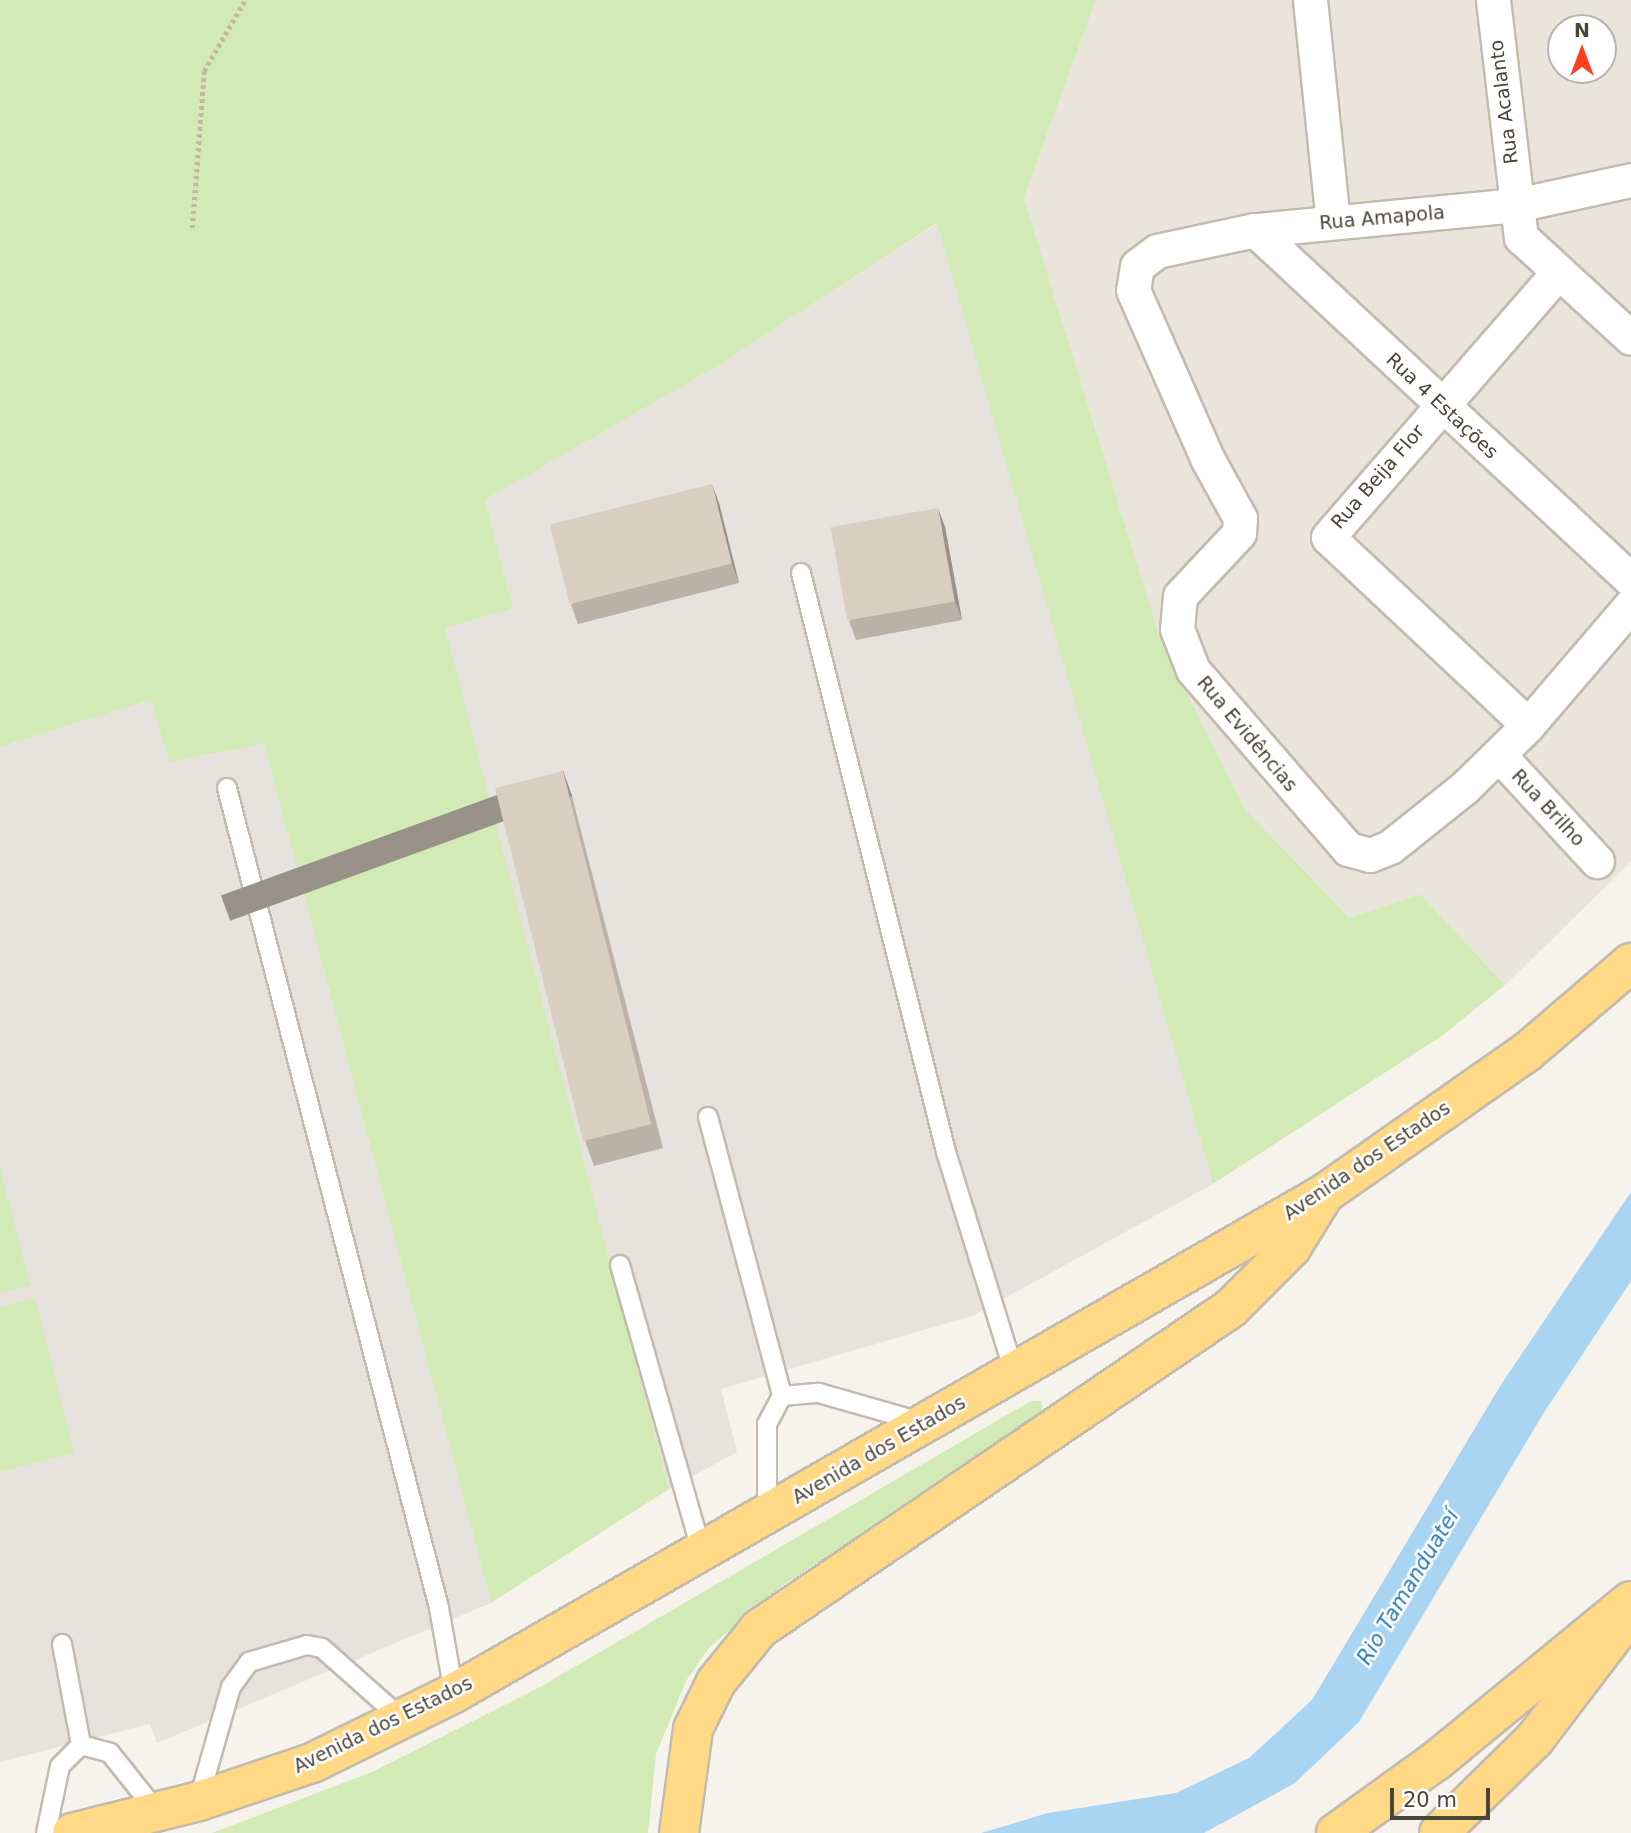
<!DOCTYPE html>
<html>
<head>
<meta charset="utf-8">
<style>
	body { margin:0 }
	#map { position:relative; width:1631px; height:1833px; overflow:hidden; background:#f6f3ec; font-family:"DejaVu Sans",sans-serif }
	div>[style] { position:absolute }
	.residential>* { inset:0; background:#eae5da }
	.industrial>* { inset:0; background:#e6e2dd }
	.green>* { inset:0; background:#d2eab5 }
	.water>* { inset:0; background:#a9d4f2 }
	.path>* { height:4.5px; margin-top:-2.25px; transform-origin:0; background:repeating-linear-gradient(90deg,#c4b79f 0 3.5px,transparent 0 7px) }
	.roads { filter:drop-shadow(2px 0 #c2bbae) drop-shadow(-2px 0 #c2bbae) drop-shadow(0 2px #c2bbae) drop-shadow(0 -2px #c2bbae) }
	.service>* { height:18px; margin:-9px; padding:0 9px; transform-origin:9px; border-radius:9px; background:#fff }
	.minor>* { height:33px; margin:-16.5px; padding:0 16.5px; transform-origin:16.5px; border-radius:16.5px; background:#fff }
	.trunk>* { height:38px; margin:-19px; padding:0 19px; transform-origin:19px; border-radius:19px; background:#ffd985 }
	.wall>* { inset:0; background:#bab2a6 }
	.shaded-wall>* { inset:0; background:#979187; transform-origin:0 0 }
	.building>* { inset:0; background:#d8cfc1; transform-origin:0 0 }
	span { translate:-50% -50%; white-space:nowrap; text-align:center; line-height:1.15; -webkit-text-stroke:5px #fff; paint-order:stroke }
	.street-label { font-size:19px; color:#4b4439 }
	.water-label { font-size:21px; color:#2e7ab2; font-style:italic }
	.north { position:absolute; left:1547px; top:14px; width:70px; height:70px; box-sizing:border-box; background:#fff; border:2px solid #b7b4b0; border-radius:50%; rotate:0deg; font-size:19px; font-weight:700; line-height:28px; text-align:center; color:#4b4439 }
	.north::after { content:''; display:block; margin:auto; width:24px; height:32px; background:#fc3f1d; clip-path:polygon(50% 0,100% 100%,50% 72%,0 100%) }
	.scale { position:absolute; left:1390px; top:1788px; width:100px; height:32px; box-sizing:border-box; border:4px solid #4b4439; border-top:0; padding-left:9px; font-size:21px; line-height:24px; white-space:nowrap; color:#4b4439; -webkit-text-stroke:5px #fff; paint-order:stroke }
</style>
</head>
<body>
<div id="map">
	<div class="residential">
		<div style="clip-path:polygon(evenodd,1096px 0,1631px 0,1631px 862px,1505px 985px,1420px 894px,1351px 918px,1245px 809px,1161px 641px,1024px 198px,1096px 0,1561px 28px,1603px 28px,1603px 70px,1561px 70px,1561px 28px)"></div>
	</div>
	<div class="industrial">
		<div style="clip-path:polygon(938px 223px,1213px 1184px,972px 1316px,721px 1389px,737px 1452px,669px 1489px,444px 628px,513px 608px,485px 500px,721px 364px)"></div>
		<div style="clip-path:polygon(151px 700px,169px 762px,264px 744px,491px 1603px,157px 1743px,150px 1724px,0 1762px,0 747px)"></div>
	</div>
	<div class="green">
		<div style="clip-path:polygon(0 0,1096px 0,1024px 198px,1161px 641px,1245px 809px,1350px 918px,1420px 894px,1505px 985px,1443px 1035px,1213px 1184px,937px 223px,721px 364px,485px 500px,513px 608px,445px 628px,669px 1489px,491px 1603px,264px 744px,169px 762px,151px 700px,0 747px)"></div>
		<div style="clip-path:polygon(0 1167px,30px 1286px,0 1293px)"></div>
		<div style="clip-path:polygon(35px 1298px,74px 1453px,0 1472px,0 1307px)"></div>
		<div style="clip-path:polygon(1031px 1401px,1042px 1401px,1042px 1413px,779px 1588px,709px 1648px,686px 1681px,656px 1754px,648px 1833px,212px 1833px,372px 1772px,540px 1687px)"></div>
	</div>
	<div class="water">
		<div style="clip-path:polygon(1631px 1192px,1631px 1281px,1543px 1414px,1359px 1722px,1295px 1783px,1204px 1833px,981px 1833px,1048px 1813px,1176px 1793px,1249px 1758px,1312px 1700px,1502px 1383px)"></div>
	</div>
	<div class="path">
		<div style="left:192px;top:228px;width:157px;rotate:-85.6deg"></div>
		<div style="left:204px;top:71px;width:82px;rotate:-60deg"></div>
	</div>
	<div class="roads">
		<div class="service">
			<div style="left:801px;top:573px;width:597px;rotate:75.94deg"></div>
			<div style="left:946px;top:1152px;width:230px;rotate:72.8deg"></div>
			<div style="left:227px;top:788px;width:847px;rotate:75.5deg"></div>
			<div style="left:439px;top:1608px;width:86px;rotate:80deg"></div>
			<div style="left:708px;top:1117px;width:289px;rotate:75.1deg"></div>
			<div style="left:620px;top:1265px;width:298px;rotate:74.1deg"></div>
			<div style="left:767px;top:1513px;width:89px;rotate:-90deg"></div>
			<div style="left:767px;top:1424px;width:32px;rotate:-62deg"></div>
			<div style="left:782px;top:1396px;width:37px;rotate:-5deg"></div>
			<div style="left:819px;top:1393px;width:106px;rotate:15.9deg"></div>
			<div style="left:62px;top:1644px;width:103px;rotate:79.3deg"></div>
			<div style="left:199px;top:1799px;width:116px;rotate:-74.1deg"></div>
			<div style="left:231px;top:1687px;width:31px;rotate:-54deg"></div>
			<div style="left:249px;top:1662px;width:60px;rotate:-16.3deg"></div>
			<div style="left:307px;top:1645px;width:15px;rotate:11deg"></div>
			<div style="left:322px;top:1648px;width:108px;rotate:41.6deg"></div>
			<div style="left:46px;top:1833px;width:68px;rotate:-78.2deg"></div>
			<div style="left:60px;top:1766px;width:30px;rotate:-45deg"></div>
			<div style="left:81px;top:1745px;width:30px;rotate:15deg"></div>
			<div style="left:110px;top:1753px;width:77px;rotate:51.3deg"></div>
		</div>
		<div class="minor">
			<div style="left:1310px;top:0;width:223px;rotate:84.1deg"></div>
			<div style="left:1493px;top:0;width:239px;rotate:83.3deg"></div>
			<div style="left:1521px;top:237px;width:149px;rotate:42.6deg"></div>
			<div style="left:1631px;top:180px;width:118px;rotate:167.7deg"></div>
			<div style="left:1516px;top:205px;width:262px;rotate:174.5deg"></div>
			<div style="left:1255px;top:230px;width:100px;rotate:167.9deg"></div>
			<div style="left:1157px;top:251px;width:25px;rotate:143deg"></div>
			<div style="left:1137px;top:266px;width:24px;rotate:99deg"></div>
			<div style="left:1133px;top:290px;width:184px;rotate:66.2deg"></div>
			<div style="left:1207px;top:458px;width:68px;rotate:61.2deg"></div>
			<div style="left:1240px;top:518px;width:15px;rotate:94deg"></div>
			<div style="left:1239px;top:533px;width:86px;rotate:133.1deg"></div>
			<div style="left:1180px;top:596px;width:33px;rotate:95deg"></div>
			<div style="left:1177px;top:629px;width:44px;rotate:68.7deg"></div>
			<div style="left:1193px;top:670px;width:237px;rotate:49.1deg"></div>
			<div style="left:1348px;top:849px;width:23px;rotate:15deg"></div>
			<div style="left:1370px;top:855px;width:22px;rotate:-22deg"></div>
			<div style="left:1390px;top:847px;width:95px;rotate:-38.6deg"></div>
			<div style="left:1464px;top:788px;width:90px;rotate:-44.5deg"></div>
			<div style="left:1528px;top:725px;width:158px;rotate:-49.4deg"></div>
			<div style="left:1255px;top:230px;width:514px;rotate:42.95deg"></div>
			<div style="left:1528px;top:725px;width:274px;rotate:-136.8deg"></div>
			<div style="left:1328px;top:537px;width:349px;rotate:-49deg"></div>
			<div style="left:1500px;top:756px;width:143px;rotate:47.3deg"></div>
		</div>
		<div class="trunk">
			<div style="left:72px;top:1833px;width:131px;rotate:-14.1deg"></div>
			<div style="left:199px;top:1801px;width:119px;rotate:-18.6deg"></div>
			<div style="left:312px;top:1763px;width:158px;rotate:-26.2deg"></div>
			<div style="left:454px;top:1693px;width:1003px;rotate:-29.84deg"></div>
			<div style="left:1324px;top:1194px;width:248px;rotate:-35deg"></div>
			<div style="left:1527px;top:1052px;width:137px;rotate:-40.6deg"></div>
			<div style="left:679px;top:1833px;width:105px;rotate:-82.3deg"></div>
			<div style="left:693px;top:1729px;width:52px;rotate:-63.9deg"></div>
			<div style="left:716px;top:1682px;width:68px;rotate:-50.9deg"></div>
			<div style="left:759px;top:1629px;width:571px;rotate:-34.22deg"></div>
			<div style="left:1231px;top:1308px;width:85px;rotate:-45deg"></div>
			<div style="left:1291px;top:1248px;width:61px;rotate:-58.4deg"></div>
			<div style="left:1336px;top:1833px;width:123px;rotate:-35.8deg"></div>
			<div style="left:1436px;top:1761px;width:252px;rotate:-39.4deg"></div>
			<div style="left:1439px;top:1833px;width:133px;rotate:-44.4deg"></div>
			<div style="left:1534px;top:1740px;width:142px;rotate:-52.7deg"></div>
		</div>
	</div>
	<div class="wall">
		<div style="clip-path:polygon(719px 503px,739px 583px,578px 624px,571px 605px)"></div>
		<div style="clip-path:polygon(945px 527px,962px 620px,856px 640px,849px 621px)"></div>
		<div style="clip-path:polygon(563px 771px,572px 796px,663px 1148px,594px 1166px,585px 1141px)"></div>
	</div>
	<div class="shaded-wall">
		<div style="clip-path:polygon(712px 484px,719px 503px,739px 583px,732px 564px)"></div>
		<div style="clip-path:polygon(938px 508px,945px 527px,962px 620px,955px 601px)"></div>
		<div style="left:563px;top:771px;width:27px;height:364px;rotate:70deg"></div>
	</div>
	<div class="building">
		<div style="left:712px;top:484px;width:82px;height:167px;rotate:76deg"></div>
		<div style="left:938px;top:508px;width:95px;height:109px;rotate:80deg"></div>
		<div style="left:563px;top:771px;width:364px;height:70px;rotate:76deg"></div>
	</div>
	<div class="street-label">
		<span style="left:1504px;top:102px;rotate:-97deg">Rua Acalanto</span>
		<span style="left:1382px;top:218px;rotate:-5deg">Rua Amapola</span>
		<span style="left:1442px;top:406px;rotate:43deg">Rua 4 Estações</span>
		<span style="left:1378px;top:477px;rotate:-49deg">Rua Beija Flor</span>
		<span style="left:1247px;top:734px;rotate:50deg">Rua Evidências</span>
		<span style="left:1548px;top:808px;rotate:47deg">Rua Brilho</span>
		<span style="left:1367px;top:1161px;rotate:-34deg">Avenida dos Estados</span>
		<span style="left:879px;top:1450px;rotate:-30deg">Avenida dos Estados</span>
		<span style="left:383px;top:1725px;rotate:-26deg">Avenida dos Estados</span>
	</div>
	<div class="water-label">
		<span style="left:1408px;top:1587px;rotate:-59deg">Rio Tamanduateí</span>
	</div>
	<div class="north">N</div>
	<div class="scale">20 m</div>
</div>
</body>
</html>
